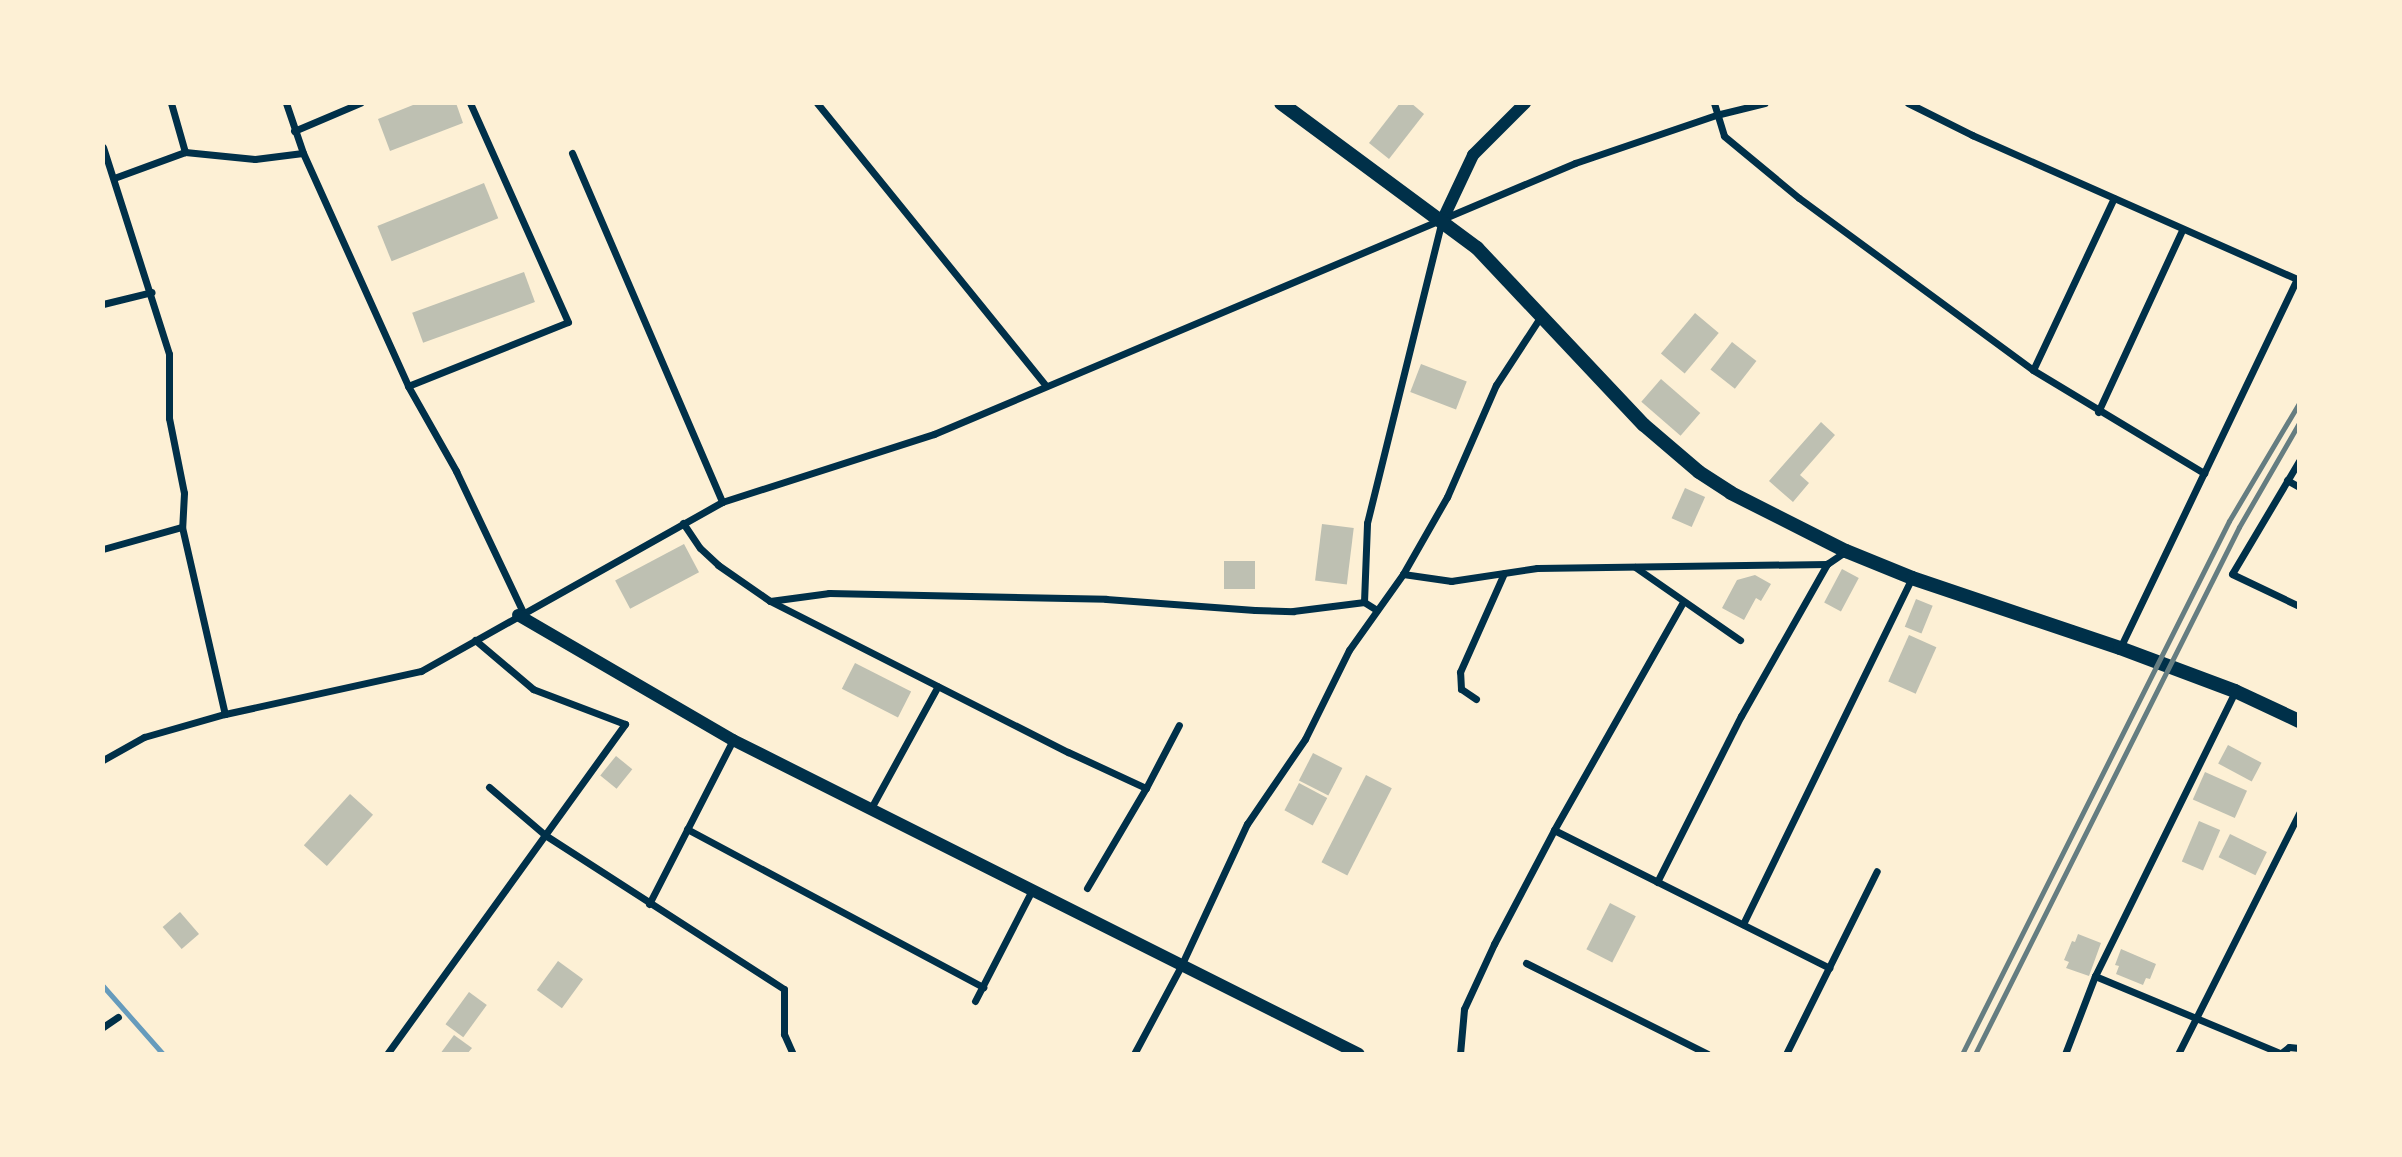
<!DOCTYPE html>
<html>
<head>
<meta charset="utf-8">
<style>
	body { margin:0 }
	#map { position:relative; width:2402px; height:1157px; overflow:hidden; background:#fdf0d5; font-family:"DejaVu Sans",sans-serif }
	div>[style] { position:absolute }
	.stream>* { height:5px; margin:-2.5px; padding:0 2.5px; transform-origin:2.5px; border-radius:2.5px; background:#669bbc }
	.building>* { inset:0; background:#bec0b2; transform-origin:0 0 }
	.minor>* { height:7px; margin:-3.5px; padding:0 3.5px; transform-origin:3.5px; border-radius:3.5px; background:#003049 }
	.tertiary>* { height:12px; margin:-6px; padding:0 6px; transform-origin:6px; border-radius:6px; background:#003049 }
	.secondary>* { height:14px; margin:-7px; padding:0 7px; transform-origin:7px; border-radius:7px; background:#003049 }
	.rail>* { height:5px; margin:-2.5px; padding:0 2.5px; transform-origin:2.5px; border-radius:2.5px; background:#657d81 }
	span { translate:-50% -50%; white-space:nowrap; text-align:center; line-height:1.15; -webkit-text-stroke:7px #fdf0d5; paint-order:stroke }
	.frame { position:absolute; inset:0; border:105px solid #fdf0d5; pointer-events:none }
</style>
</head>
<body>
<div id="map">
	<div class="stream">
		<div style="left:103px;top:986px;width:91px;rotate:48.6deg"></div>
	</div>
	<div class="building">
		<div style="clip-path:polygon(418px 103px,456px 103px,463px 123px,390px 151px,378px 119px)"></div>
		<div style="clip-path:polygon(1400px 103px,1411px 103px,1424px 114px,1389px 159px,1369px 143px)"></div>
		<div style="left:484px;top:183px;width:38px;height:115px;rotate:68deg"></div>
		<div style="left:524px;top:272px;width:32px;height:119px;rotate:70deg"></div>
		<div style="left:1695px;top:313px;width:31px;height:53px;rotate:40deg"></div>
		<div style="left:1732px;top:342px;width:31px;height:35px;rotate:38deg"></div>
		<div style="left:1421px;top:364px;width:49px;height:30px;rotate:21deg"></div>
		<div style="left:1661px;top:379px;width:52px;height:30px;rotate:41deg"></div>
		<div style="clip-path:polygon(1821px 422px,1835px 435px,1800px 475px,1809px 483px,1793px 502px,1769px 481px)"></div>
		<div style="left:1685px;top:488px;width:22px;height:33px;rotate:24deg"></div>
		<div style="left:1322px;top:524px;width:32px;height:57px;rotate:7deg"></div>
		<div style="left:684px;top:544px;width:32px;height:78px;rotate:62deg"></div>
		<div style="left:1224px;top:561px;width:31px;height:28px"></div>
		<div style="left:1842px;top:569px;width:19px;height:38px;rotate:28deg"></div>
		<div style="clip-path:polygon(1755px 575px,1771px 584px,1761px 601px,1756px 598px,1744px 620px,1722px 608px,1737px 580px)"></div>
		<div style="left:1916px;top:599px;width:18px;height:30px;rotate:22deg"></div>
		<div style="left:1909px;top:635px;width:30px;height:51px;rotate:24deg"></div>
		<div style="left:855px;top:663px;width:63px;height:29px;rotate:27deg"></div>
		<div style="left:2228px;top:745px;width:38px;height:21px;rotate:28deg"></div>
		<div style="left:1313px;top:753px;width:33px;height:31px;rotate:27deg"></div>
		<div style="left:616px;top:756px;width:21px;height:25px;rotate:39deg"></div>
		<div style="left:2205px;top:772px;width:46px;height:30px;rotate:24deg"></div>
		<div style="left:1366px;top:775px;width:29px;height:98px;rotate:27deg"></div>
		<div style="left:1299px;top:783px;width:32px;height:31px;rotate:28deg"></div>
		<div style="left:350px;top:794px;width:31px;height:69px;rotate:42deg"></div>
		<div style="left:2199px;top:821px;width:23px;height:44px;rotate:23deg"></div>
		<div style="left:2230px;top:834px;width:41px;height:26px;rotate:26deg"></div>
		<div style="left:1610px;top:903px;width:29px;height:52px;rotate:27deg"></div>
		<div style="left:180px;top:912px;width:29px;height:23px;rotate:49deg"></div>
		<div style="clip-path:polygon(2078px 934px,2101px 943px,2089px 976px,2066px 968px,2069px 962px,2064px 960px,2072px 941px,2075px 942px)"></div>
		<div style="clip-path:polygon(2121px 949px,2156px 964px,2150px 979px,2146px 978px,2143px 985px,2116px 974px,2119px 966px,2115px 965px)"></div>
		<div style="left:558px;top:961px;width:31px;height:36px;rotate:36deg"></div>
		<div style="left:469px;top:992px;width:22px;height:40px;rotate:36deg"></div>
		<div style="clip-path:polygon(454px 1035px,472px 1048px,467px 1054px,440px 1054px)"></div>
	</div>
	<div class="minor">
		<div style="left:171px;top:103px;width:51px;rotate:74.1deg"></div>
		<div style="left:286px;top:103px;width:53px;rotate:71.2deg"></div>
		<div style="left:303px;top:153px;width:256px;rotate:65.7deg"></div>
		<div style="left:408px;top:386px;width:98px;rotate:60.5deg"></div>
		<div style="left:456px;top:471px;width:156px;rotate:64.6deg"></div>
		<div style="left:817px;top:103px;width:364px;rotate:51deg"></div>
		<div style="left:1714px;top:103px;width:34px;rotate:73deg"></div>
		<div style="left:1724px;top:136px;width:97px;rotate:39.6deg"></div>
		<div style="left:1799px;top:198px;width:290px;rotate:36.3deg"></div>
		<div style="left:2033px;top:370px;width:200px;rotate:31.1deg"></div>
		<div style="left:2204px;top:473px;width:215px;rotate:-64.4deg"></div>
		<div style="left:1908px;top:103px;width:72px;rotate:26.6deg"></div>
		<div style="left:1972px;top:135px;width:358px;rotate:23.9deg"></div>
		<div style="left:294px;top:131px;width:72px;rotate:-23deg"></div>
		<div style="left:103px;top:147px;width:217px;rotate:72.3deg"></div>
		<div style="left:169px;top:354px;width:64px;rotate:90deg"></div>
		<div style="left:169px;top:418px;width:76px;rotate:78.7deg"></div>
		<div style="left:184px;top:493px;width:34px;rotate:93deg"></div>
		<div style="left:182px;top:527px;width:192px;rotate:77.1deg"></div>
		<div style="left:572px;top:153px;width:380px;rotate:66.7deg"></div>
		<div style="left:114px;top:178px;width:76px;rotate:-20.1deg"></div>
		<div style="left:185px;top:152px;width:70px;rotate:5.7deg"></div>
		<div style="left:255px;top:159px;width:48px;rotate:-7.1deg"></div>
		<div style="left:103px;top:304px;width:50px;rotate:-13.8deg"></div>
		<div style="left:2033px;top:370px;width:190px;rotate:-64.8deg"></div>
		<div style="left:408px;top:386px;width:172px;rotate:-21.8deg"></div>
		<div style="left:568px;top:322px;width:240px;rotate:-114.1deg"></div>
		<div style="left:2098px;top:412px;width:200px;rotate:-65.2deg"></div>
		<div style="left:2299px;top:461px;width:131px;rotate:120.7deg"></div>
		<div style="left:2232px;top:574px;width:74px;rotate:25.5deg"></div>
		<div style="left:2287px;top:480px;width:14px;rotate:30deg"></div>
		<div style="left:683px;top:523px;width:30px;rotate:56deg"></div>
		<div style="left:700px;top:548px;width:25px;rotate:43deg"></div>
		<div style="left:718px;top:565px;width:63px;rotate:34.7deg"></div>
		<div style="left:770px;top:601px;width:334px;rotate:26.9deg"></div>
		<div style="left:1068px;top:752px;width:86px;rotate:24.8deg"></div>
		<div style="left:1146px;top:788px;width:71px;rotate:-62.4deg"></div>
		<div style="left:103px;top:549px;width:82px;rotate:-15.6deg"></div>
		<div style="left:1635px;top:567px;width:128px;rotate:34.8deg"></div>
		<div style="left:1403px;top:574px;width:49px;rotate:8.3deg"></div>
		<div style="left:1451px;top:581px;width:87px;rotate:-8.6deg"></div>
		<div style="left:1537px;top:568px;width:290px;rotate:-0.8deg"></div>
		<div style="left:1827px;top:564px;width:22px;rotate:-34deg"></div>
		<div style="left:770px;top:601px;width:60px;rotate:-7.7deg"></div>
		<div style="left:829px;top:593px;width:277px;rotate:1.2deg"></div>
		<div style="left:1106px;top:599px;width:149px;rotate:4.2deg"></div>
		<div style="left:1255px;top:610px;width:38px;rotate:2deg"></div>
		<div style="left:1293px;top:611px;width:72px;rotate:-7.2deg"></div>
		<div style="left:1364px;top:602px;width:15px;rotate:32deg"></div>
		<div style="left:1364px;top:602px;width:79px;rotate:-87.8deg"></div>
		<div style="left:1367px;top:523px;width:311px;rotate:-76.1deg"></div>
		<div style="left:2120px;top:648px;width:194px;rotate:-64.4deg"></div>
		<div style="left:1476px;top:699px;width:18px;rotate:-146deg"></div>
		<div style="left:1461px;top:689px;width:17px;rotate:-93deg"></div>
		<div style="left:1460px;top:672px;width:108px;rotate:-66deg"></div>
		<div style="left:103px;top:760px;width:47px;rotate:-29.3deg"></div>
		<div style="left:144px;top:737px;width:84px;rotate:-15.9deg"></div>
		<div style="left:225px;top:714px;width:201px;rotate:-12.4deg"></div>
		<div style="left:421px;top:671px;width:345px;rotate:-29.3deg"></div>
		<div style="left:722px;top:502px;width:223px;rotate:-17.8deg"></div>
		<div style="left:934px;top:434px;width:696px;rotate:-22.92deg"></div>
		<div style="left:1575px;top:163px;width:149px;rotate:-18.8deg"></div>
		<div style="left:1716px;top:115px;width:50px;rotate:-13.8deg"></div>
		<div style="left:489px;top:787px;width:74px;rotate:40.6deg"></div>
		<div style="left:545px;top:835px;width:284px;rotate:32.8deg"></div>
		<div style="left:784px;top:989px;width:45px;rotate:90deg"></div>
		<div style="left:784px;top:1034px;width:22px;rotate:66deg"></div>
		<div style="left:870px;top:810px;width:141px;rotate:-61.3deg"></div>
		<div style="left:687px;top:829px;width:336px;rotate:28.1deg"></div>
		<div style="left:1554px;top:830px;width:308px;rotate:26.6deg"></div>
		<div style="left:1657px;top:882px;width:186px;rotate:-63.2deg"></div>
		<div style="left:1741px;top:716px;width:175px;rotate:-60.5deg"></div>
		<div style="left:1087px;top:888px;width:116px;rotate:-59.5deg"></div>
		<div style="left:649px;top:904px;width:184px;rotate:-62.9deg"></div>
		<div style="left:1743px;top:924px;width:385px;rotate:-64deg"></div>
		<div style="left:1526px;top:963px;width:203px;rotate:26.6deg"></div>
		<div style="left:2095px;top:976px;width:200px;rotate:22.6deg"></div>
		<div style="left:975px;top:1001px;width:123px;rotate:-62.8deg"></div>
		<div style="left:103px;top:1027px;width:18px;rotate:-34deg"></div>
		<div style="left:387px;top:1054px;width:407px;rotate:-54.2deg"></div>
		<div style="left:625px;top:724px;width:98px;rotate:-159.2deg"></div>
		<div style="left:533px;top:689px;width:76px;rotate:-139.8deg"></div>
		<div style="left:1134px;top:1054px;width:100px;rotate:-61.9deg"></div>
		<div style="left:1181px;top:966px;width:157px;rotate:-65.1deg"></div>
		<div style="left:1247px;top:824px;width:103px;rotate:-55.7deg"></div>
		<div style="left:1305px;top:739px;width:99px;rotate:-63.7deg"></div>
		<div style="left:1349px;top:650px;width:93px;rotate:-54.6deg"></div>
		<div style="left:1403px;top:574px;width:89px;rotate:-60.3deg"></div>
		<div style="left:1447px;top:497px;width:122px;rotate:-66.4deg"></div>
		<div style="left:1496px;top:385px;width:82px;rotate:-56.9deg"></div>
		<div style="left:1460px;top:1054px;width:45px;rotate:-84.9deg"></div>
		<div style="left:1464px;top:1009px;width:72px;rotate:-65.2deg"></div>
		<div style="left:1494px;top:944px;width:129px;rotate:-62.2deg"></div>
		<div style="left:1554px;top:830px;width:262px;rotate:-60.5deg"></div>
		<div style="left:1786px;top:1054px;width:204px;rotate:-63.6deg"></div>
		<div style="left:2065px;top:1054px;width:84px;rotate:-69deg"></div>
		<div style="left:2095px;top:976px;width:318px;rotate:-63.8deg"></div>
		<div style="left:2178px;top:1054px;width:270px;rotate:-63.3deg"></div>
		<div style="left:2280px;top:1054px;width:11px;rotate:-38deg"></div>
		<div style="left:2289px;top:1047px;width:10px;rotate:6deg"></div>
	</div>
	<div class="tertiary">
		<div style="left:1442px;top:221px;width:73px;rotate:-64.8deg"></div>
		<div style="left:1473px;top:155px;width:74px;rotate:-45deg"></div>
		<div style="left:518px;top:615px;width:249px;rotate:30.2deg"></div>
		<div style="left:733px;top:740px;width:700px;rotate:26.64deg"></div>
	</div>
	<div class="secondary">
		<div style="left:1281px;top:103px;width:244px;rotate:36.5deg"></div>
		<div style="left:1477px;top:248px;width:243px;rotate:46.7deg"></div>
		<div style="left:1644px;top:425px;width:72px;rotate:40.5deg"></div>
		<div style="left:1699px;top:472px;width:38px;rotate:33deg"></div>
		<div style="left:1731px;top:493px;width:129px;rotate:26.8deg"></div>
		<div style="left:1846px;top:551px;width:71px;rotate:22.2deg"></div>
		<div style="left:1912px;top:578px;width:219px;rotate:18.6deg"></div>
		<div style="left:2120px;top:648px;width:123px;rotate:20.5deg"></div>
		<div style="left:2235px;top:691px;width:71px;rotate:25.1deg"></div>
	</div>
	<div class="rail">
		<div style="left:1962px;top:1054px;width:596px;rotate:-63.39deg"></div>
		<div style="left:2229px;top:521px;width:137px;rotate:-59.3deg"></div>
		<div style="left:1975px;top:1054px;width:589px;rotate:-63.39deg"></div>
		<div style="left:2239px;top:527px;width:120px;rotate:-60deg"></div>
	</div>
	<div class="frame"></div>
</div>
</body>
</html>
